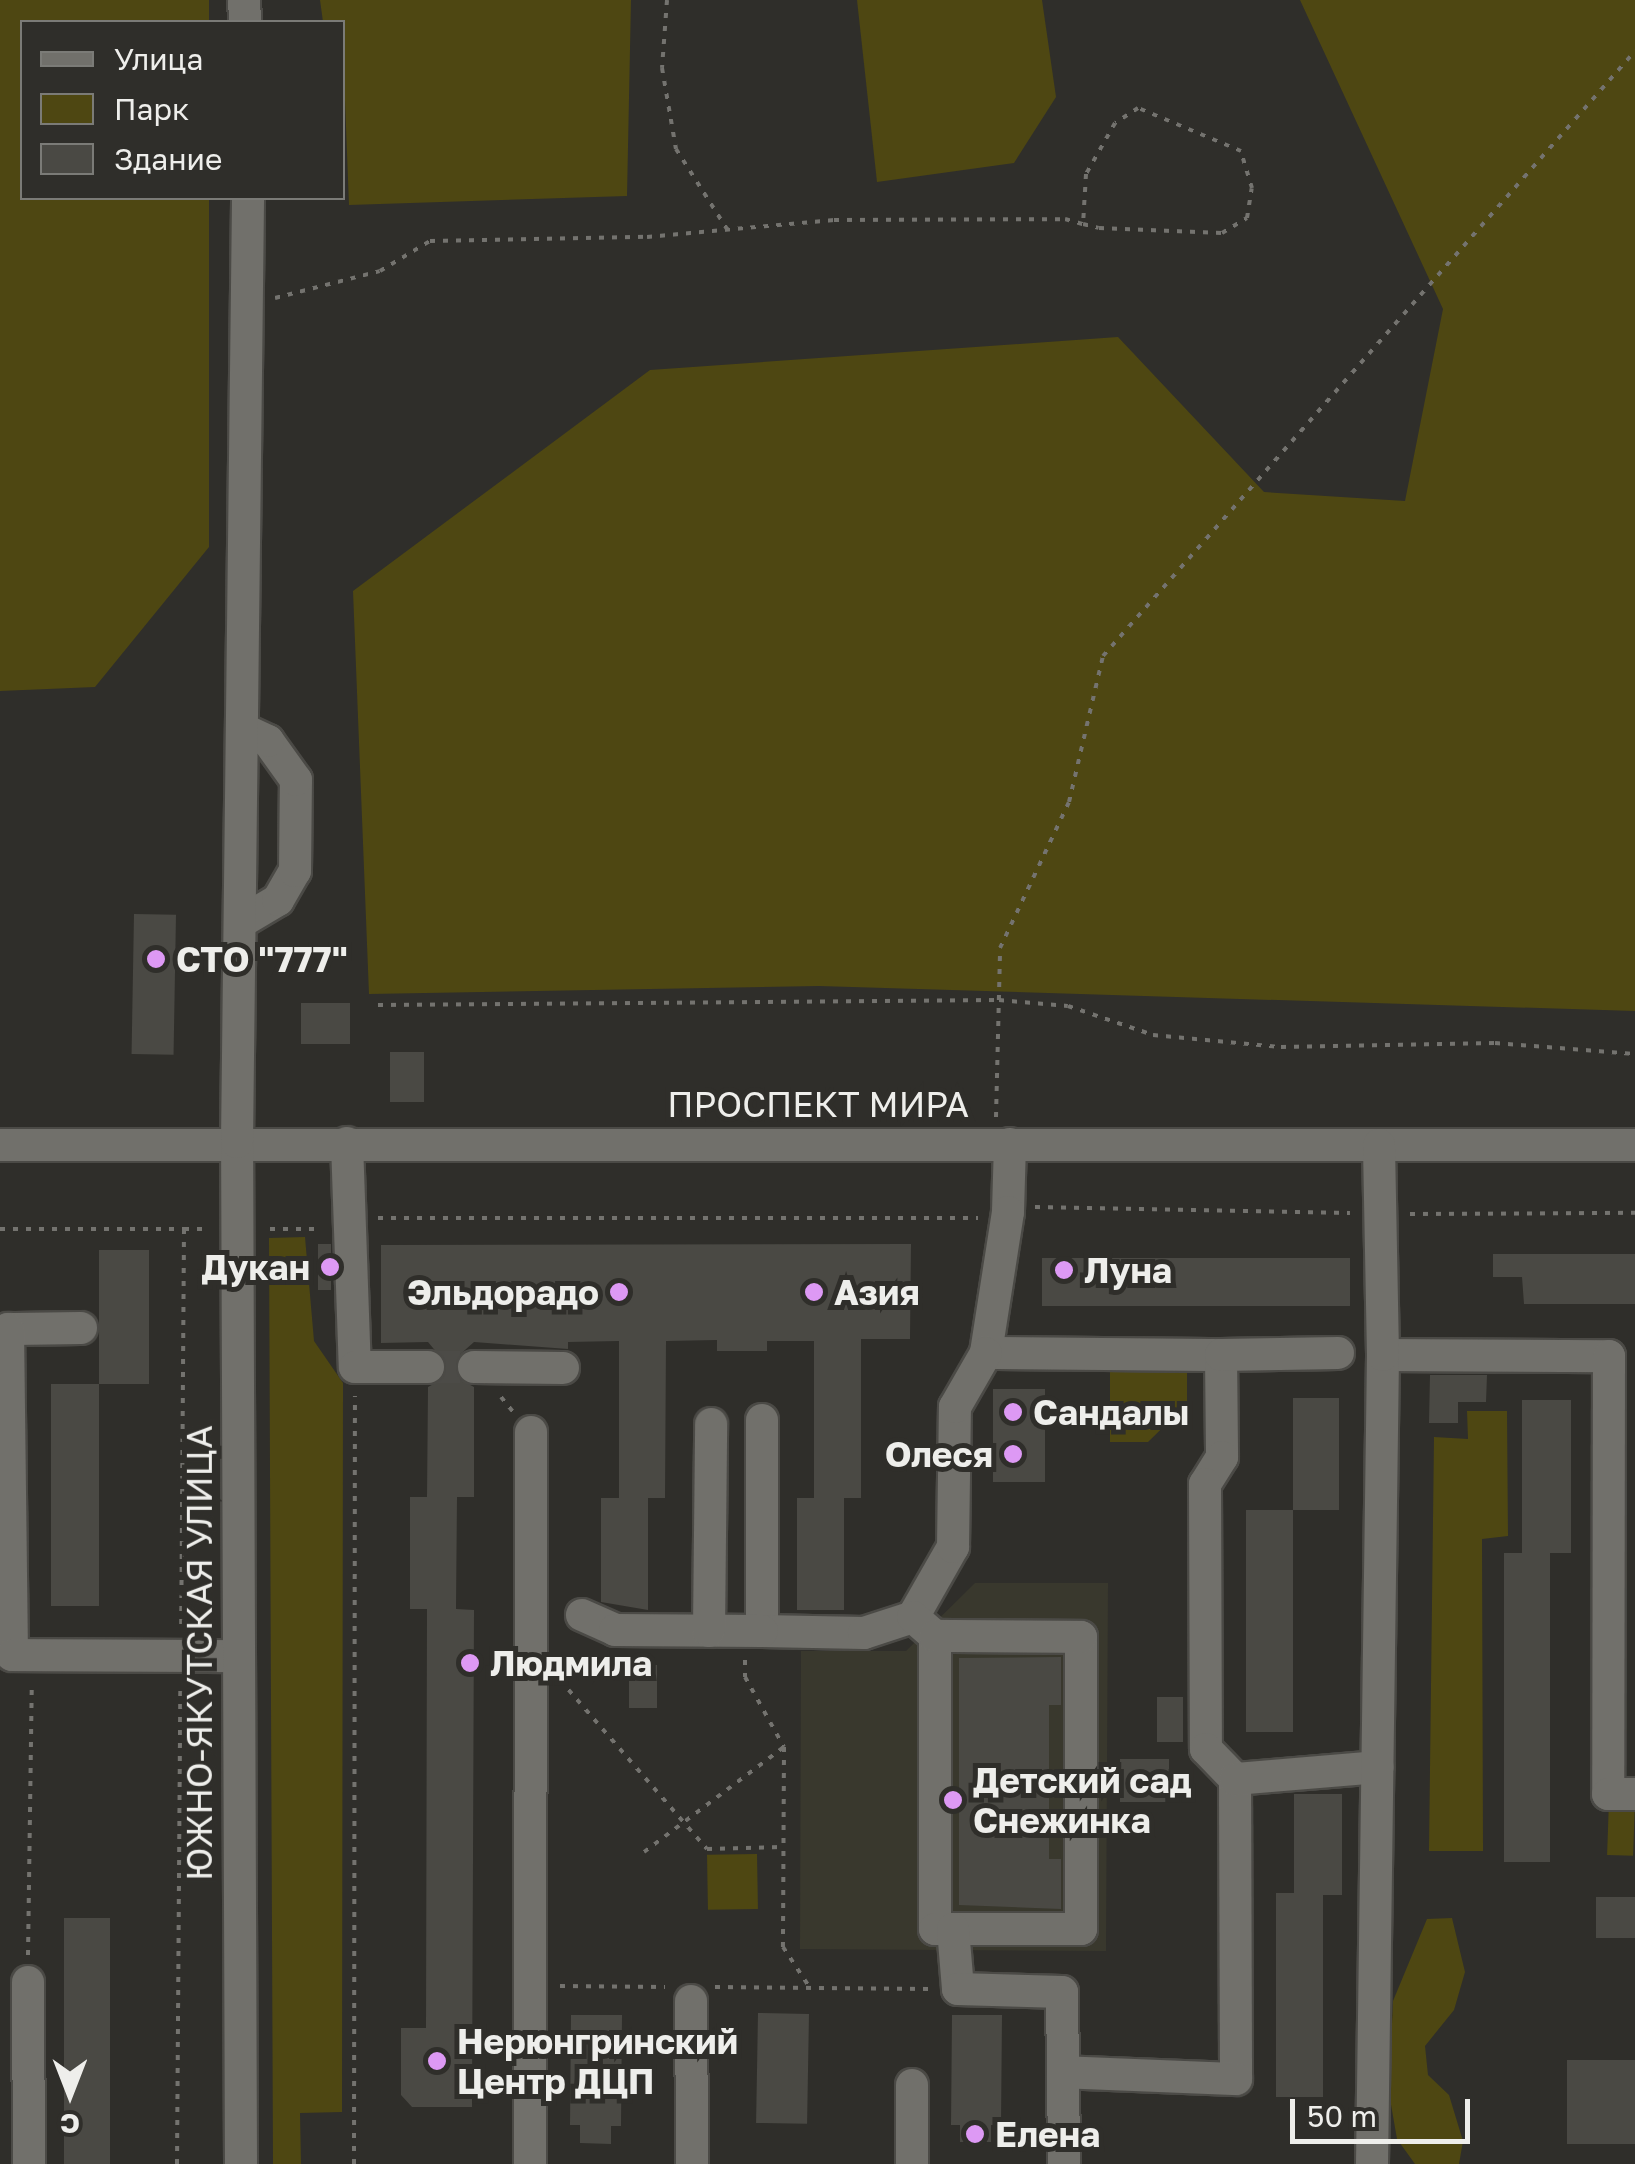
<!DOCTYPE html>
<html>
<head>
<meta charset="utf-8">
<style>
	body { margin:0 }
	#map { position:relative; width:1635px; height:2164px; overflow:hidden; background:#2f2e2a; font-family:"Golos Text",sans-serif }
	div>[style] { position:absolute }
	.built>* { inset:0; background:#39382d }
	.green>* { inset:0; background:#4e4712; transform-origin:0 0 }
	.building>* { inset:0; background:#4a4944; transform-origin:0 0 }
	.minor-tunnel>* { height:32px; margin-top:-16px; transform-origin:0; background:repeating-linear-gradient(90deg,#4c4b47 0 32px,transparent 0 48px) }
	.path>* { height:4px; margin-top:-2px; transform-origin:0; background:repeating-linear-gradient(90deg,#74736f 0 5px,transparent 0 13px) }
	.roads { filter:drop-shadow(2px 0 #4b4a46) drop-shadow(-2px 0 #4b4a46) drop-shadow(0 2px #4b4a46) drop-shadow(0 -2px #4b4a46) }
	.minor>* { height:32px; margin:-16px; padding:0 16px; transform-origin:16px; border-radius:16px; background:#71706b }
	.dots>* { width:28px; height:28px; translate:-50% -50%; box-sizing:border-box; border:5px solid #2f2e2a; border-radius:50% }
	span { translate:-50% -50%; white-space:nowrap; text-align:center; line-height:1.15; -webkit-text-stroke:10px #2f2e2a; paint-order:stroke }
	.poi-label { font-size:35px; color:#eeeeeb; font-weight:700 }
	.left { translate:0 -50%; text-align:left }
	.right { translate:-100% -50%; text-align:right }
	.street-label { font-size:35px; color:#eeeeeb }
	.legend { position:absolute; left:20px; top:20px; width:325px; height:180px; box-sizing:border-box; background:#2f2e2a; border:2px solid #7b7b77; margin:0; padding:12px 18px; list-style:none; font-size:30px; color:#eeeeeb }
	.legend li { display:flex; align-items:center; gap:20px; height:50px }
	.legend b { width:50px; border:2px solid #7b7b77 }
	.north { position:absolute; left:20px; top:2044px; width:100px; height:100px; -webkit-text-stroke:8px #2f2e2a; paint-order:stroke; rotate:180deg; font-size:28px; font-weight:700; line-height:40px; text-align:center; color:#eeeeeb }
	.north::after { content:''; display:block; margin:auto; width:35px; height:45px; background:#eeeeeb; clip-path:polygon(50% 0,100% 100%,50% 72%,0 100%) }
	.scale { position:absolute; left:1290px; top:2099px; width:180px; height:45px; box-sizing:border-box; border:5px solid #eeeeeb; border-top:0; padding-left:12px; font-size:30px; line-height:35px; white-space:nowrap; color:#eeeeeb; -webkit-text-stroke:8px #2f2e2a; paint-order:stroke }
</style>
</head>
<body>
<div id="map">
	<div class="built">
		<div style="clip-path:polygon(975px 1583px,1108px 1583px,1106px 1951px,800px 1949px,801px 1651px,906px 1651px)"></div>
	</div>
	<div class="green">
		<div style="clip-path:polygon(0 0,209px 0,209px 22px,22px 22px,22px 198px,209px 198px,209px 547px,95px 687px,0 691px)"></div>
		<div style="clip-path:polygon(320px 0,631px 0,627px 196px,349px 205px,342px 22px,323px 22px)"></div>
		<div style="clip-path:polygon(857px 0,1042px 0,1056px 97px,1014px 163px,877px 182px)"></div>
		<div style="clip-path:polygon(1300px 0,1635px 0,1635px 1011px,819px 986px,369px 994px,353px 591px,650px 370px,1118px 337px,1264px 492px,1405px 501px,1443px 309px)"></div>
		<div style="clip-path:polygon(305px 1237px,314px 1341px,343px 1383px,342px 2112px,300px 2113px,301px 2164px,273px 2164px,269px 1238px)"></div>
		<div style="clip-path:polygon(1110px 1367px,1187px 1367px,1187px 1404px,1148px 1442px,1110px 1442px)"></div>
		<div style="clip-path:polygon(1467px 1411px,1507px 1411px,1508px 1536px,1482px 1539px,1483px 1851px,1429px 1851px,1434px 1437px,1468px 1439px)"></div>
		<div style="left:1609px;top:1800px;width:26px;height:55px;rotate:2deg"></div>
		<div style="left:757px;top:1854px;width:55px;height:50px;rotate:89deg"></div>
		<div style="clip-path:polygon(1452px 1918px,1465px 1972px,1454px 2010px,1425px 2046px,1428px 2075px,1449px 2095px,1463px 2141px,1459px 2164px,1415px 2164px,1397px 2139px,1389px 2093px,1393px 2001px,1427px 1919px)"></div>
	</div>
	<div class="building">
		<div style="left:134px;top:914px;width:42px;height:140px;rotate:1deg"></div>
		<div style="left:301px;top:1003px;width:49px;height:41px"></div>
		<div style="left:390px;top:1052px;width:34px;height:50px"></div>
		<div style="left:318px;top:1244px;width:13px;height:46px"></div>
		<div style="clip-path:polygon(911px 1244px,910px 1339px,861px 1339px,861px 1498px,844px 1498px,844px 1610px,797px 1610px,797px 1498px,814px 1498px,814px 1341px,767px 1341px,767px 1351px,717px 1351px,717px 1340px,666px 1341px,665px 1498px,648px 1498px,648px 1610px,601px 1602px,601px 1498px,619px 1498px,619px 1341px,568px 1342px,568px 1349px,474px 1342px,456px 1358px,457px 1378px,474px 1387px,474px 1497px,457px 1497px,456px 1609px,474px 1610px,472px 2107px,412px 2107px,401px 2095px,401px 2028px,426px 2028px,427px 1609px,410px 1609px,410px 1497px,427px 1497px,428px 1387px,445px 1378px,448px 1366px,428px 1342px,381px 1343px,381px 1245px)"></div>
		<div style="left:99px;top:1250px;width:50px;height:134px"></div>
		<div style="clip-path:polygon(1493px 1254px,1635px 1254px,1635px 1304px,1524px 1304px,1522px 1277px,1493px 1277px)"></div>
		<div style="left:1042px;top:1258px;width:308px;height:48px"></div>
		<div style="clip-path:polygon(1430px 1375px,1487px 1375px,1486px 1402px,1458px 1402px,1458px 1423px,1429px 1423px)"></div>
		<div style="left:51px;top:1384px;width:48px;height:222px"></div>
		<div style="left:993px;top:1389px;width:52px;height:93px"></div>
		<div style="left:1293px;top:1398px;width:46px;height:112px"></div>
		<div style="clip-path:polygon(1522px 1400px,1571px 1400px,1571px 1553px,1550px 1553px,1550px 1862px,1504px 1862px,1504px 1553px,1522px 1553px)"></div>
		<div style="left:1246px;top:1510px;width:47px;height:222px"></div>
		<div style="clip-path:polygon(1061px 1657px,1061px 1705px,1049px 1705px,1049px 1859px,1061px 1859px,1061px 1909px,959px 1905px,959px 1658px)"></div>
		<div style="left:629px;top:1665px;width:28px;height:43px"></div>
		<div style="left:1157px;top:1697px;width:26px;height:45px"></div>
		<div style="left:1120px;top:1759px;width:49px;height:43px"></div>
		<div style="clip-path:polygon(1294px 1794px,1342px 1794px,1342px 1895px,1323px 1895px,1323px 2097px,1276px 2097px,1276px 1893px,1294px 1893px)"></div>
		<div style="left:1635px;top:1897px;width:41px;height:39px;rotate:90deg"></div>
		<div style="left:64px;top:1918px;width:46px;height:246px"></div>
		<div style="left:758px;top:2013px;width:51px;height:110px;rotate:1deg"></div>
		<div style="clip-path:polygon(571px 2015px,622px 2015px,621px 2126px,611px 2126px,611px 2144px,580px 2143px,580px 2125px,570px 2125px)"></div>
		<div style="clip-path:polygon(952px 2015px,1002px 2015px,1001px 2125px,991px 2125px,991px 2142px,960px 2142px,960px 2125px,951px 2125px)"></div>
		<div style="left:1567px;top:2060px;width:68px;height:84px"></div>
	</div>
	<div class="minor-tunnel">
		<div style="left:428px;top:1367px;width:46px"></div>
	</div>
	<div class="path">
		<div style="left:667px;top:0;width:68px;rotate:94.2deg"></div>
		<div style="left:662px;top:68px;width:82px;rotate:80.2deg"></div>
		<div style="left:676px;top:149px;width:95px;rotate:57.5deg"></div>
		<div style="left:275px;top:298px;width:108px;rotate:-14.4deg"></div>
		<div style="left:380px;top:271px;width:58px;rotate:-31deg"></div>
		<div style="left:430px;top:241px;width:217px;rotate:-1.1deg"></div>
		<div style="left:647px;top:237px;width:188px;rotate:-5.2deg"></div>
		<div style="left:834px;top:220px;width:231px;rotate:-0.2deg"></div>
		<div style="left:1065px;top:219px;width:19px;rotate:16deg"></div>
		<div style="left:1083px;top:224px;width:16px;rotate:14deg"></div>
		<div style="left:1099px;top:228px;width:123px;rotate:2.3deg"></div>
		<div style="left:1222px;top:233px;width:29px;rotate:-31deg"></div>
		<div style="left:1247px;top:218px;width:30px;rotate:-81deg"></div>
		<div style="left:1252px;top:188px;width:39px;rotate:-107deg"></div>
		<div style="left:1241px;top:151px;width:112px;rotate:-157.3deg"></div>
		<div style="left:1138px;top:108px;width:27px;rotate:147deg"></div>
		<div style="left:1115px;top:123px;width:59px;rotate:119.6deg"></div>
		<div style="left:1086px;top:174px;width:50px;rotate:93.4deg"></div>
		<div style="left:378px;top:1005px;width:621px;rotate:-0.46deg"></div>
		<div style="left:999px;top:1000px;width:69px;rotate:5deg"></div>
		<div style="left:1068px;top:1006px;width:90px;rotate:18.8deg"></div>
		<div style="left:1153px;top:1035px;width:129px;rotate:5.4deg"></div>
		<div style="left:1281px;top:1047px;width:214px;rotate:-1.1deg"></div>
		<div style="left:1495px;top:1043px;width:140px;rotate:4.5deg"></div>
		<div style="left:996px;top:1117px;width:169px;rotate:-88.6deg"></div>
		<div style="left:1000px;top:948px;width:161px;rotate:-64.7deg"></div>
		<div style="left:1069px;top:802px;width:150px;rotate:-76.9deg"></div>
		<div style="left:1103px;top:656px;width:806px;rotate:-48.67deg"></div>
		<div style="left:1035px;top:1207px;width:315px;rotate:1.1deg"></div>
		<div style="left:1410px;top:1214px;width:225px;rotate:-0.3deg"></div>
		<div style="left:378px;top:1218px;width:600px"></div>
		<div style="left:0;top:1229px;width:184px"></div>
		<div style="left:184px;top:1229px;width:401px;rotate:90.4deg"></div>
		<div style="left:184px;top:1229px;width:25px"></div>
		<div style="left:270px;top:1229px;width:50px"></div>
		<div style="left:501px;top:1397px;width:21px;rotate:51deg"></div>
		<div style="left:745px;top:1660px;width:17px;rotate:90deg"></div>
		<div style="left:745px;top:1677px;width:80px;rotate:60.9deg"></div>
		<div style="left:784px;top:1747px;width:200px;rotate:90.3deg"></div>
		<div style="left:783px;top:1947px;width:49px;rotate:56.6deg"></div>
		<div style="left:560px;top:1680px;width:224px;rotate:49deg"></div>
		<div style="left:707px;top:1849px;width:76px;rotate:-1.5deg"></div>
		<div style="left:644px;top:1852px;width:175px;rotate:-36.9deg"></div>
		<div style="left:28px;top:1955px;width:270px;rotate:-89.2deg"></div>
		<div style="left:560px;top:1986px;width:105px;rotate:0.5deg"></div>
		<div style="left:715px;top:1987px;width:215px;rotate:0.5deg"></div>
		<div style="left:177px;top:2164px;width:479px;rotate:-89.6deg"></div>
		<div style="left:354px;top:2164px;width:768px;rotate:-89.93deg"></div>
	</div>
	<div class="roads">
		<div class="minor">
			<div style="left:244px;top:0;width:22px;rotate:87deg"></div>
			<div style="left:241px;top:922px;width:43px;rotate:-30.7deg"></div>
			<div style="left:278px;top:900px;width:34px;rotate:-60deg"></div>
			<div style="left:295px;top:871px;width:91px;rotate:-89.4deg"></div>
			<div style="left:296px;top:780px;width:48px;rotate:-125.7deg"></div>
			<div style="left:268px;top:741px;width:26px;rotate:-155deg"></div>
			<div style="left:347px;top:1143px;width:224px;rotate:88deg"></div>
			<div style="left:355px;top:1367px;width:73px"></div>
			<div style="left:1010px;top:1144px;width:68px;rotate:91.7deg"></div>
			<div style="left:1008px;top:1212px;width:143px;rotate:98.9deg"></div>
			<div style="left:986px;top:1353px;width:235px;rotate:0.5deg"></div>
			<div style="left:1221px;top:1355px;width:102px;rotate:89.4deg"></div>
			<div style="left:1222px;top:1457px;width:32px;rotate:122deg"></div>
			<div style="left:1205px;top:1484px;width:265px;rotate:89.8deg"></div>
			<div style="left:1206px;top:1749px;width:42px;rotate:46deg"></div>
			<div style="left:1235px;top:1779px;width:300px;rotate:89.8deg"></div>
			<div style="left:1236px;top:2079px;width:173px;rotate:-177.7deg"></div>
			<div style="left:0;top:1145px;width:1635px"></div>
			<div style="left:81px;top:1328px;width:73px;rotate:179.2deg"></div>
			<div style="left:8px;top:1329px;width:326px;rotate:89.3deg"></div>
			<div style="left:12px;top:1655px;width:227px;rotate:0.3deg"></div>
			<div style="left:1221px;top:1355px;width:117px;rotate:-1deg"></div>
			<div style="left:1383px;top:1355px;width:226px;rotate:0.3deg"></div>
			<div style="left:1609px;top:1356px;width:438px;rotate:90.1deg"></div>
			<div style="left:1608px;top:1794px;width:27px"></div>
			<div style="left:474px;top:1367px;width:89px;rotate:0.6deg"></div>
			<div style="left:762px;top:1420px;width:211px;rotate:90deg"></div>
			<div style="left:762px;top:1631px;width:102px;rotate:1.1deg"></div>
			<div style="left:864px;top:1633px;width:52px;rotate:-18.1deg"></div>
			<div style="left:913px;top:1617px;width:81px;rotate:-60.3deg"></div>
			<div style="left:953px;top:1547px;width:140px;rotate:-89.2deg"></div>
			<div style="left:955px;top:1407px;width:62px;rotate:-60.1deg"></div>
			<div style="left:582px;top:1615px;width:36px;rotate:24deg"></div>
			<div style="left:615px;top:1630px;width:147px;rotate:0.4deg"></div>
			<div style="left:913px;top:1617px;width:29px;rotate:41deg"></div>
			<div style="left:935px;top:1636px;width:293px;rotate:90deg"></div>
			<div style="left:935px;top:1929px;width:146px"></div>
			<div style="left:1081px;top:1929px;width:292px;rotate:-90deg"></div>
			<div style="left:1081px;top:1637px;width:146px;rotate:-179.6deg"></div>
			<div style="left:709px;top:1631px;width:207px;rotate:-89.4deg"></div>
			<div style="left:1235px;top:1779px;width:143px;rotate:-4.8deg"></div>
			<div style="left:953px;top:1929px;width:60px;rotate:85.2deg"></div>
			<div style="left:958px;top:1989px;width:104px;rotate:1.7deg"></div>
			<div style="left:1062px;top:1992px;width:172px;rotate:89.3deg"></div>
			<div style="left:28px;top:1982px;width:182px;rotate:89.7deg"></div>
			<div style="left:691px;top:2001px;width:163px;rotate:89.6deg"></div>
			<div style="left:912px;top:2085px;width:79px;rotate:90deg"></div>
			<div style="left:241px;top:2164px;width:1022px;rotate:-90.22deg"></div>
			<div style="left:237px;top:1142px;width:944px;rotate:-89.33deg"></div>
			<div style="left:530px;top:2164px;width:732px;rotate:-89.92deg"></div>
			<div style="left:1372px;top:2164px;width:809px;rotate:-89.22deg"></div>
			<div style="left:1383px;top:1355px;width:210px;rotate:-91.1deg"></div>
		</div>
	</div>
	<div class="dots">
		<div style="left:156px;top:959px;background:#dd99f4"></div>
		<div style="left:330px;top:1267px;background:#dd99f4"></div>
		<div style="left:1064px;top:1270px;background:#dd99f4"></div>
		<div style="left:619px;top:1292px;background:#dd99f4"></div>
		<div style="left:814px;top:1292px;background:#dd99f4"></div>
		<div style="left:1013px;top:1412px;background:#dd99f4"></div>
		<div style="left:1013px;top:1454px;background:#dd99f4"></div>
		<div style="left:470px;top:1663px;background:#dd99f4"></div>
		<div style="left:953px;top:1800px;background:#dd99f4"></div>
		<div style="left:437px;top:2061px;background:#dd99f4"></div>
		<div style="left:975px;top:2134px;background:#dd99f4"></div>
	</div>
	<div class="poi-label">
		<span class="left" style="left:176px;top:959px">СТО "777"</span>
		<span class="right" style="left:310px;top:1267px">Дукан</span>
		<span class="left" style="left:1084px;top:1270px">Луна</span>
		<span class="right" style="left:599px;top:1292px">Эльдорадо</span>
		<span class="left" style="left:834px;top:1292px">Азия</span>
		<span class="left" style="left:1033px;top:1412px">Сандалы</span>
		<span class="right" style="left:993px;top:1454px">Олеся</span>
		<span class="left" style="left:490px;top:1663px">Людмила</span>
		<span class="left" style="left:973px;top:1800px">Детский сад<br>Снежинка</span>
		<span class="left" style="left:457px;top:2061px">Нерюнгринский<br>Центр ДЦП</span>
		<span class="left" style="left:995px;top:2134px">Елена</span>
	</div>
	<div class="street-label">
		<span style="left:818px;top:1104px">ПРОСПЕКТ МИРА</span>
		<span style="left:199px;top:1653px;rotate:-90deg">ЮЖНО-ЯКУТСКАЯ УЛИЦА</span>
	</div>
	<ul class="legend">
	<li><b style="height:12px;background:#71706b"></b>Улица</li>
	<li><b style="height:28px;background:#4e4712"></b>Парк</li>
	<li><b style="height:28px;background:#4a4944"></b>Здание</li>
	</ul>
	<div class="north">С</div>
	<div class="scale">50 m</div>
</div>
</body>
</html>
